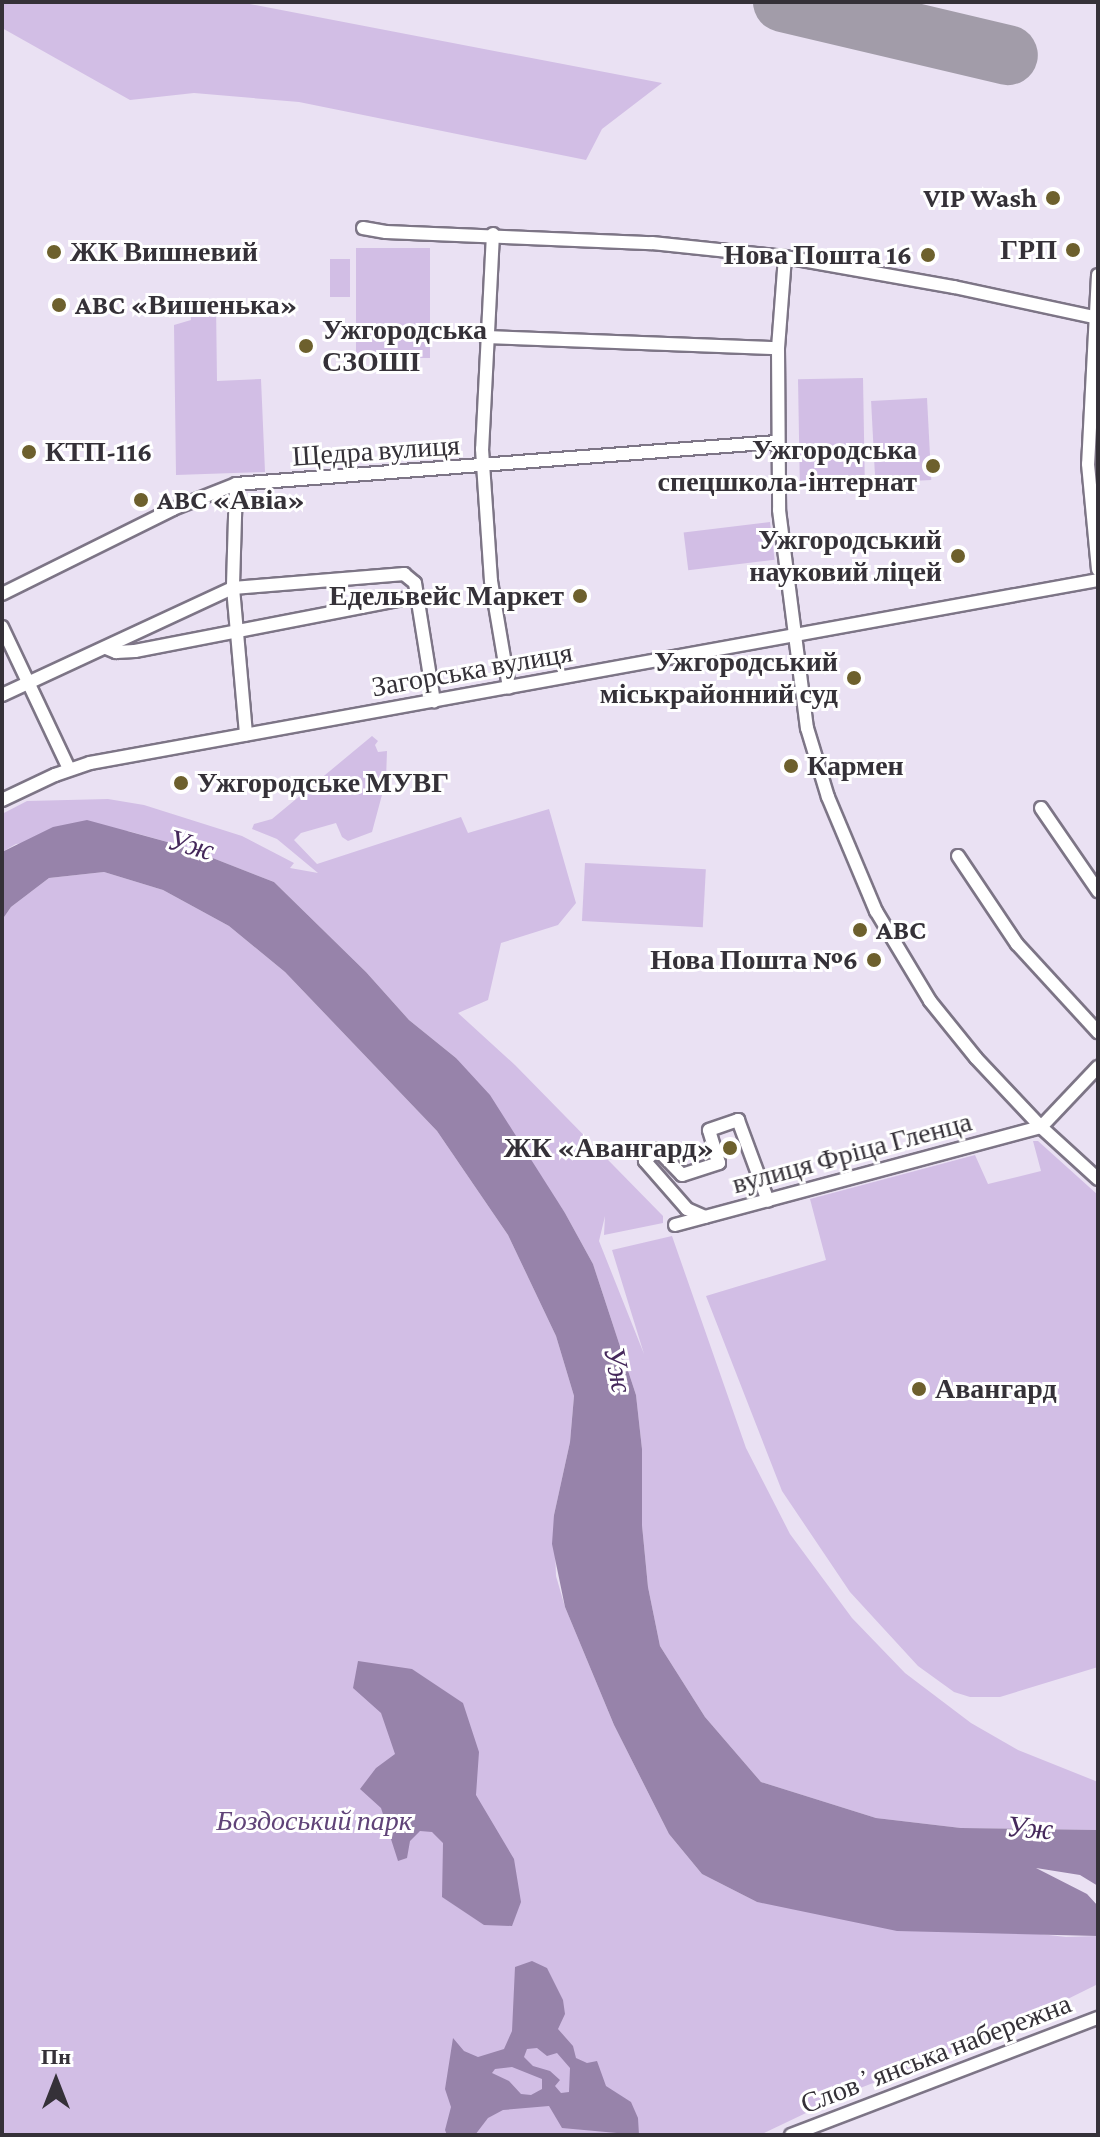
<!DOCTYPE html>
<html>
<head>
<meta charset="utf-8">
<style>
	body { margin:0 }
	#map { position:relative; width:1100px; height:2137px; overflow:hidden; background:#eae1f3; font-family:"Crimson Pro",serif }
	div>[style] { position:absolute }
	.green>* { inset:0; background:#d2bee5; transform-origin:0 0 }
	.water>* { inset:0; background:#9783aa }
	.runway>* { height:60px; margin:-30px; padding:0 30px; transform-origin:30px; border-radius:30px; background:#a29ca9 }
	.roads { filter:drop-shadow(2px 0 #7d7586) drop-shadow(-2px 0 #7d7586) drop-shadow(0 2px #7d7586) drop-shadow(0 -2px #7d7586) }
	.minor>* { height:12px; margin:-6px; padding:0 6px; transform-origin:6px; border-radius:6px; background:#fff }
	.dots>* { width:22px; height:22px; translate:-50% -50%; box-sizing:border-box; border:4px solid #fff; border-radius:50% }
	span { translate:-50% -50%; white-space:nowrap; text-align:center; line-height:1.15; -webkit-text-stroke:6px #fff; paint-order:stroke }
	.poi-label { font-size:28px; color:#353138; font-weight:700 }
	.right { translate:-100% -50%; text-align:right }
	.left { translate:0 -50%; text-align:left }
	.street-label { font-size:28px; color:#353138 }
	.park-label { font-size:28px; color:#604378; font-style:italic }
	.water-label { font-size:30px; color:#45285b; font-style:italic }
	.frame { position:absolute; inset:0; border:4px solid #353138; pointer-events:none }
	.north { position:absolute; left:16px; top:2041px; width:80px; height:80px; -webkit-text-stroke:6px #fff; paint-order:stroke; rotate:0deg; font-size:22px; font-weight:700; line-height:32px; text-align:center; color:#353138 }
	.north::after { content:''; display:block; margin:auto; width:28px; height:36px; background:#353138; clip-path:polygon(50% 0,100% 100%,50% 72%,0 100%) }
</style>
</head>
<body>
<div id="map">
	<div class="green">
		<div style="clip-path:polygon(2px 2px,239px 2px,662px 83px,602px 129px,586px 160px,299px 102px,194px 93px,130px 100px,2px 28px)"></div>
		<div style="left:356px;top:248px;width:74px;height:110px"></div>
		<div style="left:330px;top:259px;width:20px;height:38px"></div>
		<div style="clip-path:polygon(190px 302px,216px 303px,217px 381px,261px 379px,265px 472px,176px 475px,174px 325px,191px 320px)"></div>
		<div style="left:863px;top:378px;width:107px;height:65px;rotate:89deg"></div>
		<div style="left:927px;top:398px;width:82px;height:56px;rotate:87deg"></div>
		<div style="left:770px;top:522px;width:38px;height:87px;rotate:83deg"></div>
		<div style="clip-path:polygon(372px 736px,378px 741px,375px 745px,378px 752px,387px 751px,386px 780px,372px 832px,348px 841px,342px 837px,336px 823px,301px 833px,294px 840px,317px 864px,461px 817px,468px 833px,549px 809px,576px 903px,558px 925px,501px 943px,488px 1000px,458px 1013px,515px 1065px,663px 1216px,663px 1223px,604px 1235px,605px 1216px,599px 1241px,644px 1354px,612px 1250px,672px 1236px,746px 1448px,790px 1534px,852px 1618px,905px 1673px,971px 1723px,1018px 1750px,1098px 1782px,1098px 1830px,961px 1828px,876px 1818px,761px 1782px,705px 1717px,660px 1646px,648px 1587px,642px 1525px,642px 1449px,636px 1395px,593px 1264px,565px 1213px,456px 1058px,409px 1020px,366px 972px,274px 882px,182px 846px,128px 831px,16px 844px,2px 852px,2px 814px,27px 801px,108px 799px,144px 805px,242px 836px,294px 863px,290px 868px,318px 873px,277px 839px,252px 829px,254px 824px,272px 819px)"></div>
		<div style="left:585px;top:863px;width:121px;height:58px;rotate:3deg"></div>
		<div style="clip-path:polygon(104px 872px,163px 890px,229px 926px,285px 972px,437px 1131px,508px 1235px,556px 1336px,574px 1396px,570px 1442px,554px 1515px,556px 1576px,565px 1607px,614px 1725px,669px 1834px,702px 1874px,757px 1902px,1066px 1937px,1098px 1936px,1096px 1985px,991px 2037px,850px 2092px,760px 2135px,2px 2135px,2px 920px,11px 907px,49px 878px)"></div>
		<div style="clip-path:polygon(1033px 1141px,1038px 1141px,1098px 1195px,1098px 1667px,1000px 1697px,970px 1697px,954px 1692px,918px 1666px,850px 1592px,782px 1491px,706px 1296px,826px 1260px,810px 1199px,975px 1155px,988px 1184px,1041px 1171px)"></div>
	</div>
	<div class="water">
		<div style="clip-path:polygon(87px 820px,182px 846px,274px 882px,366px 972px,409px 1020px,456px 1058px,490px 1095px,565px 1213px,593px 1264px,636px 1395px,642px 1449px,642px 1525px,648px 1587px,660px 1646px,705px 1717px,761px 1782px,876px 1818px,961px 1828px,1098px 1830px,1098px 1886px,1080px 1875px,1036px 1868px,1087px 1894px,1098px 1906px,1098px 1936px,897px 1931px,757px 1902px,702px 1874px,669px 1834px,614px 1725px,565px 1607px,552px 1544px,554px 1515px,570px 1442px,574px 1396px,556px 1336px,508px 1235px,437px 1131px,285px 972px,229px 926px,163px 890px,104px 872px,49px 878px,11px 907px,2px 920px,2px 852px,53px 827px)"></div>
		<div style="clip-path:polygon(358px 1661px,412px 1669px,463px 1703px,479px 1752px,476px 1795px,514px 1859px,521px 1902px,512px 1926px,484px 1925px,442px 1897px,443px 1843px,432px 1832px,420px 1831px,410px 1841px,407px 1858px,398px 1861px,381px 1808px,360px 1789px,376px 1768px,395px 1754px,381px 1713px,353px 1688px)"></div>
		<div style="clip-path:polygon(evenodd,532px 1961px,547px 1968px,563px 2000px,565px 2014px,558px 2029px,573px 2046px,576px 2058px,587px 2063px,597px 2061px,606px 2086px,631px 2102px,638px 2118px,639px 2135px,562px 2128px,549px 2106px,503px 2110px,488px 2118px,475px 2135px,447px 2135px,445px 2130px,451px 2107px,445px 2089px,453px 2038px,464px 2051px,478px 2057px,504px 2049px,512px 2031px,515px 1967px,532px 1961px,537px 2048px,547px 2056px,557px 2053px,570px 2068px,569px 2092px,561px 2093px,555px 2086px,560px 2080px,550px 2071px,533px 2066px,524px 2057px,527px 2049px,537px 2048px,532px 1961px,512px 2067px,542px 2079px,542px 2089px,531px 2095px,521px 2094px,509px 2081px,492px 2073px,495px 2069px,512px 2067px)"></div>
	</div>
	<div class="runway">
		<div style="left:783px;top:2px;width:231px;rotate:13.3deg"></div>
	</div>
	<div class="roads">
		<div class="minor">
			<div style="left:363px;top:228px;width:23px;rotate:10deg"></div>
			<div style="left:386px;top:232px;width:266px;rotate:2.4deg"></div>
			<div style="left:652px;top:243px;width:134px;rotate:6deg"></div>
			<div style="left:785px;top:257px;width:172px;rotate:10.1deg"></div>
			<div style="left:954px;top:287px;width:147px;rotate:12.1deg"></div>
			<div style="left:493px;top:234px;width:215px;rotate:92.9deg"></div>
			<div style="left:482px;top:449px;width:132px;rotate:86.1deg"></div>
			<div style="left:491px;top:581px;width:108px;rotate:80.4deg"></div>
			<div style="left:785px;top:257px;width:91px;rotate:94.4deg"></div>
			<div style="left:778px;top:348px;width:162px;rotate:89.6deg"></div>
			<div style="left:779px;top:510px;width:220px;rotate:82.7deg"></div>
			<div style="left:807px;top:728px;width:72px;rotate:73.1deg"></div>
			<div style="left:828px;top:797px;width:124px;rotate:67.2deg"></div>
			<div style="left:876px;top:911px;width:105px;rotate:59deg"></div>
			<div style="left:930px;top:1001px;width:73px;rotate:51.1deg"></div>
			<div style="left:976px;top:1058px;width:95px;rotate:46.7deg"></div>
			<div style="left:1041px;top:1127px;width:77px;rotate:42.4deg"></div>
			<div style="left:1098px;top:275px;width:189px;rotate:93deg"></div>
			<div style="left:1088px;top:464px;width:106px;rotate:84.6deg"></div>
			<div style="left:486px;top:337px;width:292px;rotate:2.2deg"></div>
			<div style="left:236px;top:484px;width:104px;rotate:91.7deg"></div>
			<div style="left:233px;top:588px;width:147px;rotate:84.9deg"></div>
			<div style="left:2px;top:594px;width:191px;rotate:-26.4deg"></div>
			<div style="left:173px;top:509px;width:68px;rotate:-21.6deg"></div>
			<div style="left:236px;top:484px;width:543px;rotate:-4.44deg"></div>
			<div style="left:2px;top:627px;width:157px;rotate:64.7deg"></div>
			<div style="left:106px;top:648px;width:11px;rotate:22deg"></div>
			<div style="left:116px;top:652px;width:19px;rotate:-3deg"></div>
			<div style="left:135px;top:651px;width:288px;rotate:-11deg"></div>
			<div style="left:2px;top:695px;width:255px;rotate:-24.9deg"></div>
			<div style="left:233px;top:588px;width:172px;rotate:-4.7deg"></div>
			<div style="left:404px;top:574px;width:14px;rotate:39deg"></div>
			<div style="left:415px;top:583px;width:120px;rotate:80.9deg"></div>
			<div style="left:2px;top:800px;width:59px;rotate:-25.3deg"></div>
			<div style="left:55px;top:775px;width:37px;rotate:-19deg"></div>
			<div style="left:90px;top:763px;width:1024px;rotate:-10.29deg"></div>
			<div style="left:1041px;top:808px;width:101px;rotate:55.5deg"></div>
			<div style="left:958px;top:856px;width:106px;rotate:56.2deg"></div>
			<div style="left:1017px;top:944px;width:120px;rotate:47.4deg"></div>
			<div style="left:705px;top:1217px;width:20px;rotate:-156deg"></div>
			<div style="left:687px;top:1209px;width:64px;rotate:-131.2deg"></div>
			<div style="left:645px;top:1161px;width:17px;rotate:-45deg"></div>
			<div style="left:657px;top:1149px;width:36px;rotate:46deg"></div>
			<div style="left:682px;top:1175px;width:39px;rotate:-18deg"></div>
			<div style="left:719px;top:1163px;width:34px;rotate:-107deg"></div>
			<div style="left:709px;top:1130px;width:31px;rotate:-19deg"></div>
			<div style="left:738px;top:1120px;width:86px;rotate:69.7deg"></div>
			<div style="left:675px;top:1225px;width:379px;rotate:-15deg"></div>
			<div style="left:1041px;top:1127px;width:83px;rotate:-46.5deg"></div>
			<div style="left:791px;top:2135px;width:329px;rotate:-20.9deg"></div>
		</div>
	</div>
	<div class="dots">
		<div style="left:1053px;top:198px;background:#6d602d"></div>
		<div style="left:1073px;top:250px;background:#6d602d"></div>
		<div style="left:54px;top:252px;background:#6d602d"></div>
		<div style="left:928px;top:255px;background:#6d602d"></div>
		<div style="left:59px;top:305px;background:#6d602d"></div>
		<div style="left:306px;top:346px;background:#6d602d"></div>
		<div style="left:29px;top:452px;background:#6d602d"></div>
		<div style="left:933px;top:466px;background:#6d602d"></div>
		<div style="left:141px;top:500px;background:#6d602d"></div>
		<div style="left:958px;top:556px;background:#6d602d"></div>
		<div style="left:580px;top:596px;background:#6d602d"></div>
		<div style="left:854px;top:678px;background:#6d602d"></div>
		<div style="left:791px;top:766px;background:#6d602d"></div>
		<div style="left:181px;top:783px;background:#6d602d"></div>
		<div style="left:860px;top:930px;background:#6d602d"></div>
		<div style="left:874px;top:960px;background:#6d602d"></div>
		<div style="left:730px;top:1148px;background:#6d602d"></div>
		<div style="left:919px;top:1389px;background:#6d602d"></div>
	</div>
	<div class="poi-label">
		<span class="right" style="left:1037px;top:198px">VIP Wash</span>
		<span class="right" style="left:1057px;top:250px">ГРП</span>
		<span class="left" style="left:70px;top:252px">ЖК Вишневий</span>
		<span class="right" style="left:912px;top:255px">Нова Пошта 16</span>
		<span class="left" style="left:75px;top:305px">ABC «Вишенька»</span>
		<span class="left" style="left:322px;top:346px">Ужгородська<br>СЗОШІ</span>
		<span class="right" style="left:917px;top:466px">Ужгородська<br>спецшкола-інтернат</span>
		<span class="left" style="left:45px;top:452px">КТП-116</span>
		<span class="left" style="left:157px;top:500px">ABC «Авіа»</span>
		<span class="right" style="left:942px;top:556px">Ужгородський<br>науковий ліцей</span>
		<span class="right" style="left:564px;top:596px">Едельвейс Маркет</span>
		<span class="right" style="left:838px;top:678px">Ужгородський<br>міськрайонний суд</span>
		<span class="left" style="left:807px;top:766px">Кармен</span>
		<span class="left" style="left:197px;top:783px">Ужгородське МУВГ</span>
		<span class="left" style="left:876px;top:930px">ABC</span>
		<span class="right" style="left:858px;top:960px">Нова Пошта №6</span>
		<span class="right" style="left:714px;top:1148px">ЖК «Авангард»</span>
		<span class="left" style="left:935px;top:1389px">Авангард</span>
	</div>
	<div class="street-label">
		<span style="left:376px;top:451px;rotate:-4deg">Щедра вулиця</span>
		<span style="left:472px;top:670px;rotate:-10deg">Загорська вулиця</span>
		<span style="left:852px;top:1153px;rotate:-15deg">вулиця Фріца Гленца</span>
		<span style="left:936px;top:2054px;rotate:-21deg">Словʼянська набережна</span>
	</div>
	<div class="park-label">
		<span style="left:314px;top:1821px">Боздоський парк</span>
	</div>
	<div class="water-label">
		<span style="left:191px;top:845px;rotate:16deg">Уж</span>
		<span style="left:618px;top:1370px;rotate:79deg">Уж</span>
		<span style="left:1030px;top:1828px;rotate:4deg">Уж</span>
	</div>
	<div class="frame"></div>
	<div class="north">Пн</div>
</div>
</body>
</html>
